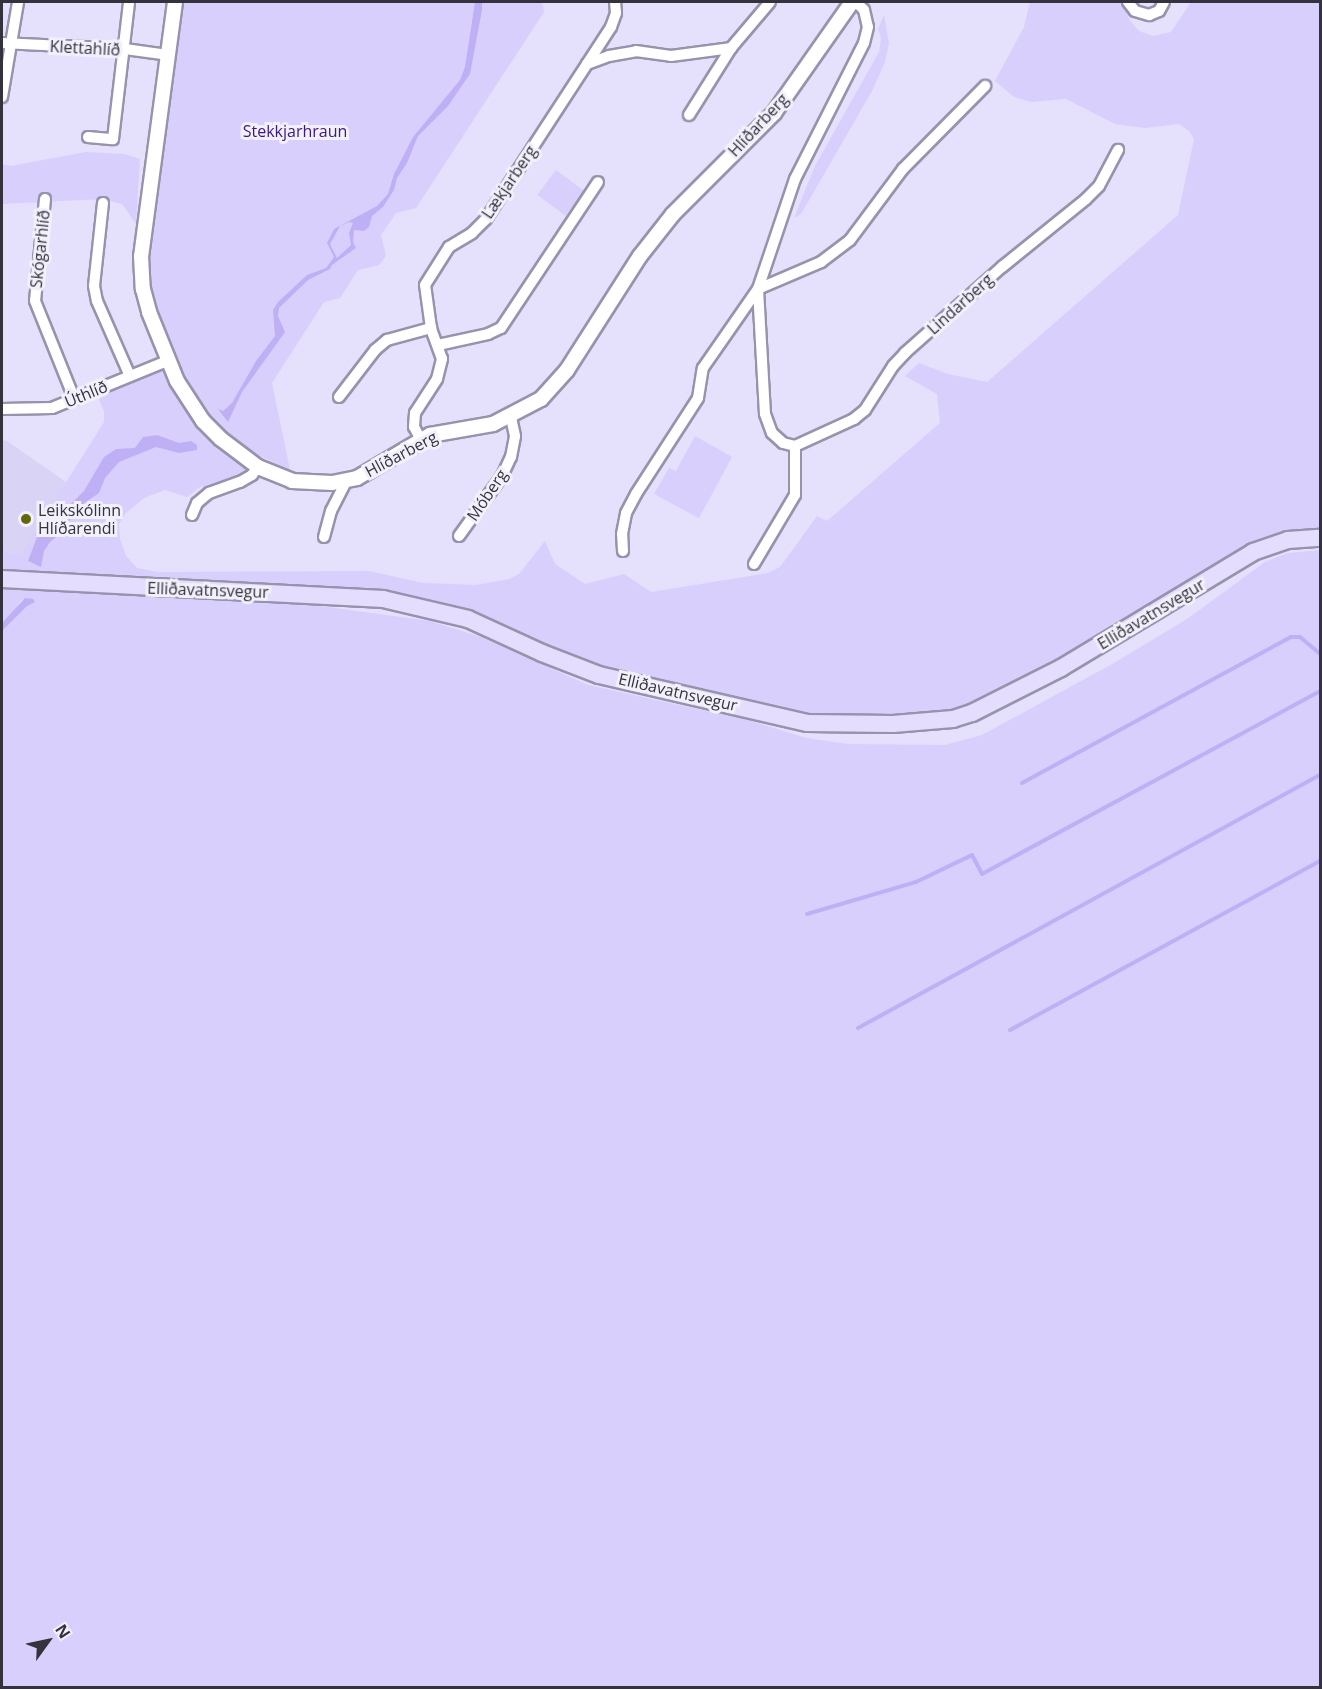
<!DOCTYPE html>
<html>
<head>
<meta charset="utf-8">
<style>
	body { margin:0 }
	#map { position:relative; width:1322px; height:1689px; overflow:hidden; background:#e5e0fb; font-family:"Open Sans",sans-serif }
	div>[style] { position:absolute }
	.built>* { inset:0; background:#d9d3f5 }
	.green>* { inset:0; background:#d8cffd; transform-origin:0 0 }
	.water>* { inset:0; background:#bfaff5 }
	.stream>* { height:4px; margin:-2px; padding:0 2px; transform-origin:2px; border-radius:2px; background:#bfaff5 }
	.roads { filter:drop-shadow(2px 0 #9893ac) drop-shadow(-2px 0 #9893ac) drop-shadow(0 2px #9893ac) drop-shadow(0 -2px #9893ac) }
	.minor>* { height:10px; margin:-5px; padding:0 5px; transform-origin:5px; border-radius:5px; background:#fff }
	.tertiary>* { height:14px; margin:-7px; padding:0 7px; transform-origin:7px; border-radius:7px; background:#fff }
	.secondary>* { height:16px; margin:-8px; padding:0 8px; transform-origin:8px; border-radius:8px; background:#e5ddfd }
	.dots>* { width:16px; height:16px; translate:-50% -50%; box-sizing:border-box; border:3px solid #f1f0fb; border-radius:50% }
	span { translate:-50% -50%; white-space:nowrap; text-align:center; line-height:1.15; -webkit-text-stroke:6px #f1f0fb; paint-order:stroke }
	.street-label { font-size:16px; color:#34323c }
	.park-label { font-size:16px; color:#3f187c }
	.poi-label { font-size:16px; color:#34323c }
	.left { translate:0 -50%; text-align:left }
	.frame { position:absolute; inset:0; border:3px solid #34323c; pointer-events:none }
	.north { position:absolute; left:18px; top:1611px; width:60px; height:60px; -webkit-text-stroke:4px #f1f0fb; paint-order:stroke; rotate:57deg; font-size:16px; font-weight:700; line-height:24px; text-align:center; color:#34323c }
	.north::after { content:''; display:block; margin:auto; width:21px; height:27px; background:#34323c; clip-path:polygon(50% 0,100% 100%,50% 72%,0 100%) }
</style>
</head>
<body>
<div id="map">
	<div class="built">
		<div style="clip-path:polygon(2px 440px,7px 441px,76px 489px,23px 554px,11px 554px,2px 549px)"></div>
	</div>
	<div class="green">
		<div style="clip-path:polygon(182px 2px,542px 2px,544px 12px,416px 208px,396px 213px,381px 235px,386px 256px,379px 265px,358px 270px,340px 298px,324px 302px,272px 383px,290px 470px,252px 452px,243px 466px,247px 470px,245px 475px,237px 480px,200px 487px,187px 497px,165px 490px,144px 498px,126px 513px,119px 524px,120px 539px,126px 556px,137px 568px,158px 572px,369px 571px,423px 583px,476px 585px,509px 579px,519px 574px,545px 541px,555px 564px,585px 584px,624px 574px,651px 592px,768px 573px,780px 567px,817px 516px,827px 521px,940px 423px,937px 394px,905px 376px,919px 363px,948px 374px,987px 382px,1178px 215px,1194px 139px,1189px 131px,1179px 124px,1145px 128px,1115px 124px,1066px 99px,1031px 102px,1014px 97px,995px 81px,1024px 27px,1030px 2px,1123px 2px,1129px 19px,1139px 31px,1153px 36px,1171px 32px,1191px 2px,1320px 2px,1320px 538px,1277px 544px,1159px 622px,981px 721px,941px 730px,878px 733px,823px 729px,619px 680px,427px 608px,2px 573px,2px 549px,11px 554px,21px 554px,104px 422px,104px 411px,99px 400px,102px 395px,162px 370px,166px 372px,176px 367px,155px 311px,147px 254px)"></div>
		<div style="clip-path:polygon(884px 15px,889px 43px,885px 62px,872px 91px,801px 214px,794px 218px,815px 166px,879px 52px,881px 38px,878px 29px)"></div>
		<div style="clip-path:polygon(86px 152px,124px 154px,140px 159px,136px 224px,122px 204px,102px 199px,2px 204px,2px 164px,11px 166px)"></div>
		<div style="left:556px;top:170px;width:35px;height:31px;rotate:37deg"></div>
		<div style="clip-path:polygon(695px 436px,732px 457px,699px 518px,654px 494px,669px 468px,676px 471px)"></div>
		<div style="clip-path:polygon(1320px 550px,1320px 1687px,2px 1687px,2px 631px,33px 599px,21px 600px,14px 612px,2px 623px,2px 585px,313px 605px,430px 621px,481px 637px,588px 685px,747px 720px,807px 738px,847px 744px,945px 745px,982px 735px,1114px 663px,1187px 619px,1265px 562px,1288px 553px)"></div>
	</div>
	<div class="water">
		<div style="clip-path:polygon(evenodd,475px 2px,482px 2px,482px 10px,470px 74px,448px 106px,418px 136px,407px 163px,397px 178px,394px 190px,383px 207px,372px 216px,369px 227px,364px 231px,354px 230px,353px 242px,356px 248px,332px 265px,330px 269px,308px 280px,279px 308px,278px 316px,285px 332px,242px 392px,228px 422px,218px 409px,223px 411px,232px 403px,256px 361px,275px 336px,273px 310px,278px 302px,307px 275px,326px 268px,334px 257px,327px 243px,334px 229px,377px 206px,388px 194px,394px 174px,413px 137px,460px 80px,465px 67px,475px 2px,349px 222px,353px 223px,349px 233px,351px 245px,337px 258px,330px 244px,340px 226px,349px 222px)"></div>
		<div style="clip-path:polygon(157px 435px,179px 443px,191px 441px,197px 445px,197px 450px,179px 453px,156px 447px,119px 462px,105px 478px,99px 493px,80px 506px,61px 533px,50px 542px,44px 551px,41px 567px,28px 561px,37px 537px,84px 491px,104px 457px,116px 449px,135px 448px,143px 437px)"></div>
		<div style="clip-path:polygon(25px 598px,33px 599px,35px 602px,27px 606px,2px 631px,2px 623px)"></div>
	</div>
	<div class="stream">
		<div style="left:1022px;top:783px;width:306px;rotate:-28.5deg"></div>
		<div style="left:1291px;top:637px;width:9px"></div>
		<div style="left:1300px;top:637px;width:26px;rotate:40deg"></div>
		<div style="left:807px;top:914px;width:114px;rotate:-16.4deg"></div>
		<div style="left:916px;top:882px;width:62px;rotate:-25.7deg"></div>
		<div style="left:972px;top:855px;width:21px;rotate:62deg"></div>
		<div style="left:982px;top:874px;width:384px;rotate:-28.4deg"></div>
		<div style="left:858px;top:1028px;width:527px;rotate:-28.71deg"></div>
		<div style="left:1010px;top:1030px;width:353px;rotate:-28.6deg"></div>
	</div>
	<div class="roads">
		<div class="minor">
			<div style="left:856px;top:2px;width:11px;rotate:45deg"></div>
			<div style="left:864px;top:10px;width:17px;rotate:77deg"></div>
			<div style="left:868px;top:27px;width:16px;rotate:104deg"></div>
			<div style="left:864px;top:43px;width:153px;rotate:116.9deg"></div>
			<div style="left:795px;top:179px;width:116px;rotate:108.6deg"></div>
			<div style="left:758px;top:289px;width:125px;rotate:86.8deg"></div>
			<div style="left:765px;top:414px;width:20px;rotate:70deg"></div>
			<div style="left:772px;top:433px;width:15px;rotate:42deg"></div>
			<div style="left:783px;top:443px;width:12px;rotate:14deg"></div>
			<div style="left:795px;top:446px;width:65px;rotate:-24.6deg"></div>
			<div style="left:854px;top:419px;width:14px;rotate:-39deg"></div>
			<div style="left:865px;top:410px;width:52px;rotate:-57.5deg"></div>
			<div style="left:893px;top:366px;width:18px;rotate:-47deg"></div>
			<div style="left:905px;top:353px;width:130px;rotate:-41.6deg"></div>
			<div style="left:1002px;top:267px;width:108px;rotate:-39deg"></div>
			<div style="left:1086px;top:199px;width:18px;rotate:-45deg"></div>
			<div style="left:1099px;top:186px;width:41px;rotate:-62.2deg"></div>
			<div style="left:1128px;top:2px;width:11px;rotate:52deg"></div>
			<div style="left:1135px;top:11px;width:15px;rotate:16deg"></div>
			<div style="left:1149px;top:15px;width:11px;rotate:-22deg"></div>
			<div style="left:1159px;top:11px;width:10px;rotate:-61deg"></div>
			<div style="left:2px;top:43px;width:123px;rotate:2.8deg"></div>
			<div style="left:125px;top:49px;width:43px;rotate:7.9deg"></div>
			<div style="left:587px;top:64px;width:44px;rotate:-57deg"></div>
			<div style="left:611px;top:27px;width:15px;rotate:-70deg"></div>
			<div style="left:616px;top:13px;width:11px;rotate:-95deg"></div>
			<div style="left:2px;top:97px;width:96px;rotate:-80.4deg"></div>
			<div style="left:689px;top:115px;width:79px;rotate:-57.9deg"></div>
			<div style="left:88px;top:137px;width:25px;rotate:5deg"></div>
			<div style="left:113px;top:139px;width:138px;rotate:-83.3deg"></div>
			<div style="left:45px;top:199px;width:102px;rotate:95.6deg"></div>
			<div style="left:35px;top:301px;width:105px;rotate:68.1deg"></div>
			<div style="left:103px;top:203px;width:83px;rotate:96.2deg"></div>
			<div style="left:94px;top:286px;width:15px;rotate:79deg"></div>
			<div style="left:97px;top:301px;width:82px;rotate:66.3deg"></div>
			<div style="left:438px;top:345px;width:51px;rotate:-12.4deg"></div>
			<div style="left:488px;top:334px;width:14px;rotate:-25deg"></div>
			<div style="left:501px;top:328px;width:175px;rotate:-56.4deg"></div>
			<div style="left:339px;top:397px;width:59px;rotate:-52.5deg"></div>
			<div style="left:375px;top:350px;width:16px;rotate:-40deg"></div>
			<div style="left:387px;top:340px;width:46px;rotate:-15.3deg"></div>
			<div style="left:2px;top:409px;width:50px;rotate:-1.1deg"></div>
			<div style="left:52px;top:408px;width:124px;rotate:-22.2deg"></div>
			<div style="left:421px;top:440px;width:15px;rotate:-118deg"></div>
			<div style="left:414px;top:427px;width:14px;rotate:-86deg"></div>
			<div style="left:415px;top:413px;width:40px;rotate:-57.1deg"></div>
			<div style="left:437px;top:379px;width:21px;rotate:-76deg"></div>
			<div style="left:442px;top:359px;width:33px;rotate:-110deg"></div>
			<div style="left:431px;top:328px;width:43px;rotate:-97.9deg"></div>
			<div style="left:425px;top:285px;width:45px;rotate:-57.7deg"></div>
			<div style="left:449px;top:247px;width:27px;rotate:-31deg"></div>
			<div style="left:472px;top:233px;width:20px;rotate:-45deg"></div>
			<div style="left:486px;top:219px;width:185px;rotate:-56.9deg"></div>
			<div style="left:587px;top:64px;width:23px;rotate:-20deg"></div>
			<div style="left:609px;top:56px;width:27px;rotate:-10deg"></div>
			<div style="left:636px;top:51px;width:35px;rotate:8deg"></div>
			<div style="left:671px;top:56px;width:61px;rotate:-7.6deg"></div>
			<div style="left:731px;top:48px;width:60px;rotate:-49.7deg"></div>
			<div style="left:192px;top:515px;width:13px;rotate:-67deg"></div>
			<div style="left:197px;top:503px;width:16px;rotate:-40deg"></div>
			<div style="left:209px;top:493px;width:33px;rotate:-20deg"></div>
			<div style="left:240px;top:482px;width:14px;rotate:-30deg"></div>
			<div style="left:252px;top:475px;width:10px;rotate:-53deg"></div>
			<div style="left:459px;top:536px;width:74px;rotate:-54.4deg"></div>
			<div style="left:502px;top:476px;width:21px;rotate:-65deg"></div>
			<div style="left:511px;top:457px;width:21px;rotate:-79deg"></div>
			<div style="left:515px;top:436px;width:19px;rotate:-102deg"></div>
			<div style="left:324px;top:537px;width:27px;rotate:-75deg"></div>
			<div style="left:331px;top:511px;width:34px;rotate:-63deg"></div>
			<div style="left:623px;top:551px;width:17px;rotate:-93deg"></div>
			<div style="left:622px;top:534px;width:21px;rotate:-79deg"></div>
			<div style="left:626px;top:513px;width:21px;rotate:-62deg"></div>
			<div style="left:636px;top:494px;width:114px;rotate:-57.1deg"></div>
			<div style="left:698px;top:398px;width:30px;rotate:-81deg"></div>
			<div style="left:703px;top:368px;width:96px;rotate:-55.2deg"></div>
			<div style="left:758px;top:289px;width:69px;rotate:-23.2deg"></div>
			<div style="left:821px;top:262px;width:36px;rotate:-37deg"></div>
			<div style="left:850px;top:240px;width:89px;rotate:-53.3deg"></div>
			<div style="left:903px;top:169px;width:117px;rotate:-45.3deg"></div>
			<div style="left:754px;top:564px;width:80px;rotate:-59.3deg"></div>
			<div style="left:795px;top:495px;width:49px;rotate:-90deg"></div>
		</div>
		<div class="tertiary">
			<div style="left:175px;top:2px;width:256px;rotate:97.6deg"></div>
			<div style="left:141px;top:256px;width:33px;rotate:87deg"></div>
			<div style="left:143px;top:289px;width:24px;rotate:75deg"></div>
			<div style="left:149px;top:312px;width:74px;rotate:67.9deg"></div>
			<div style="left:177px;top:381px;width:48px;rotate:57deg"></div>
			<div style="left:203px;top:421px;width:25px;rotate:45deg"></div>
			<div style="left:221px;top:439px;width:46px;rotate:37.1deg"></div>
			<div style="left:258px;top:467px;width:37px;rotate:22deg"></div>
			<div style="left:292px;top:481px;width:40px;rotate:2.9deg"></div>
			<div style="left:332px;top:483px;width:25px;rotate:-11deg"></div>
			<div style="left:357px;top:478px;width:85px;rotate:-30.5deg"></div>
			<div style="left:430px;top:435px;width:64px;rotate:-9.9deg"></div>
			<div style="left:493px;top:424px;width:54px;rotate:-27.5deg"></div>
			<div style="left:541px;top:399px;width:39px;rotate:-48deg"></div>
			<div style="left:567px;top:370px;width:135px;rotate:-57.4deg"></div>
			<div style="left:640px;top:256px;width:53px;rotate:-51.8deg"></div>
			<div style="left:673px;top:214px;width:143px;rotate:-45deg"></div>
			<div style="left:774px;top:113px;width:136px;rotate:-54.9deg"></div>
		</div>
		<div class="secondary">
			<div style="left:2px;top:579px;width:382px;rotate:3deg"></div>
			<div style="left:383px;top:599px;width:87px;rotate:13.2deg"></div>
			<div style="left:468px;top:619px;width:81px;rotate:24.7deg"></div>
			<div style="left:542px;top:653px;width:61px;rotate:21.1deg"></div>
			<div style="left:599px;top:675px;width:213px;rotate:13deg"></div>
			<div style="left:807px;top:723px;width:86px;rotate:0.7deg"></div>
			<div style="left:893px;top:724px;width:60px;rotate:-4.8deg"></div>
			<div style="left:953px;top:719px;width:20px;rotate:-18deg"></div>
			<div style="left:972px;top:713px;width:100px;rotate:-26.8deg"></div>
			<div style="left:1061px;top:668px;width:224px;rotate:-31.1deg"></div>
			<div style="left:1253px;top:552px;width:37px;rotate:-19deg"></div>
			<div style="left:1288px;top:540px;width:32px;rotate:-4deg"></div>
		</div>
	</div>
	<div class="dots">
		<div style="left:26px;top:519px;background:#62680a"></div>
	</div>
	<div class="street-label">
		<span style="left:85px;top:48px;rotate:3deg">Klettahlíð</span>
		<span style="left:758px;top:125px;rotate:-47deg">Hlíðarberg</span>
		<span style="left:509px;top:182px;rotate:-56deg">Lækjarberg</span>
		<span style="left:40px;top:249px;rotate:-84deg">Skógarhlíð</span>
		<span style="left:960px;top:304px;rotate:-42deg">Lindarberg</span>
		<span style="left:86px;top:394px;rotate:-22deg">Úthlíð</span>
		<span style="left:401px;top:454px;rotate:-28deg">Hlíðarberg</span>
		<span style="left:487px;top:495px;rotate:-56deg">Móberg</span>
		<span style="left:208px;top:590px;rotate:2deg">Elliðavatnsvegur</span>
		<span style="left:1151px;top:614px;rotate:-31deg">Elliðavatnsvegur</span>
		<span style="left:678px;top:692px;rotate:13deg">Elliðavatnsvegur</span>
	</div>
	<div class="park-label">
		<span style="left:295px;top:131px">Stekkjarhraun</span>
	</div>
	<div class="poi-label">
		<span class="left" style="left:38px;top:519px">Leikskólinn<br>Hlíðarendi</span>
	</div>
	<div class="frame"></div>
	<div class="north">N</div>
</div>
</body>
</html>
